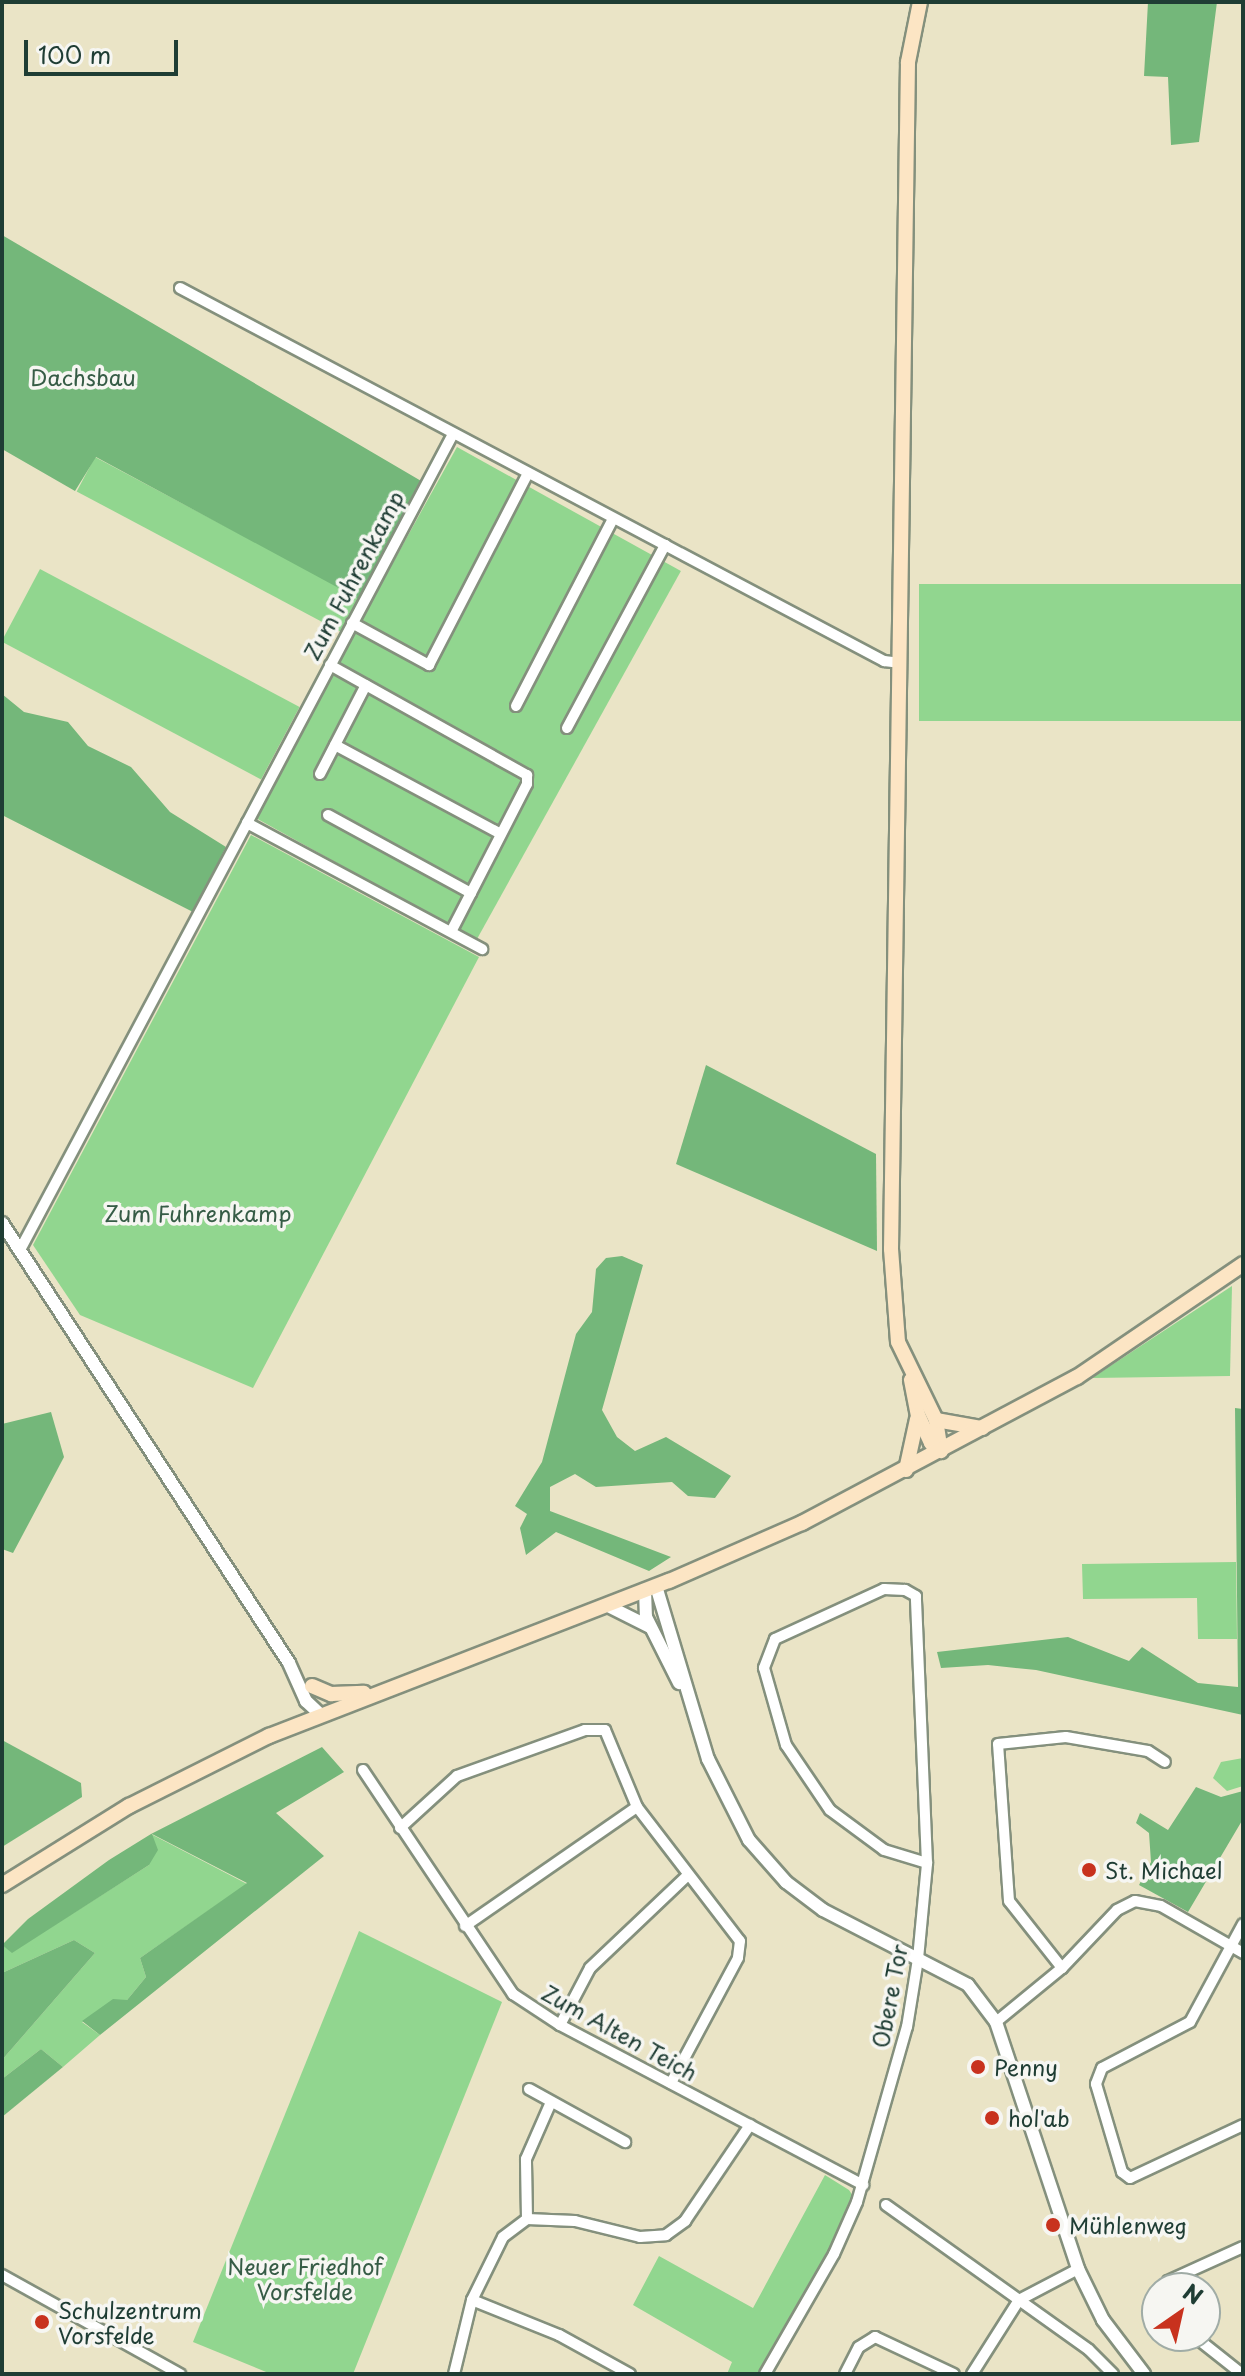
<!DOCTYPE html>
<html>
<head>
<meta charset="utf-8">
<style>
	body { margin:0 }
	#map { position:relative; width:1245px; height:2376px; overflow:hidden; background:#eae4c6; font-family:"Playpen Sans",sans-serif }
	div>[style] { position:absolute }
	.green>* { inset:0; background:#91d68f; transform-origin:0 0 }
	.forest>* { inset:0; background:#74b77a }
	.roads { filter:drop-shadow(2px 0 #84907d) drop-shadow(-2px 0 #84907d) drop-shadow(0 2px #84907d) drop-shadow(0 -2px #84907d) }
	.minor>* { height:10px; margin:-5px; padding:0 5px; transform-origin:5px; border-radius:5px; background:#fff }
	.tertiary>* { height:12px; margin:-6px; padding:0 6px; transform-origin:6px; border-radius:6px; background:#fff }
	.secondary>* { height:14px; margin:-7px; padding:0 7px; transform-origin:7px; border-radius:7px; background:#fce5c4 }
	.dots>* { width:22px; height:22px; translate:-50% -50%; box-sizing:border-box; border:4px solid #f6f6f2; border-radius:50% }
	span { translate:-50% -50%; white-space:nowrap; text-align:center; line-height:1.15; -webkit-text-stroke:7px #f6f6f2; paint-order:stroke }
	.park-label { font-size:22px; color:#365c46 }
	.street-label { font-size:22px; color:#1f3d34 }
	.poi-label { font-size:22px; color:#1f3d34 }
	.left { translate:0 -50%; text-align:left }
	.frame { position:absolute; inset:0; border:4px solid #1f3d34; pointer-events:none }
	.north { position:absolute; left:1141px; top:2272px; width:80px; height:80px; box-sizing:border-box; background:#f6f6f2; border:2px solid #a0aca6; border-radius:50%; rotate:34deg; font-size:22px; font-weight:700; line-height:32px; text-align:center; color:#1f3d34 }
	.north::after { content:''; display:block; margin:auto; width:28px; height:36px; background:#c8321e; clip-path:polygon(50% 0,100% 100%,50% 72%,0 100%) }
	.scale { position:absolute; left:24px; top:40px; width:154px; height:36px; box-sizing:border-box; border:4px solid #1f3d34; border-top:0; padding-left:10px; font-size:24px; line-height:28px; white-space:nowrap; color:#1f3d34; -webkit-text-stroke:6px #f6f6f2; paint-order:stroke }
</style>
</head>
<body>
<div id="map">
	<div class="green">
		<div style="left:457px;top:447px;width:256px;height:422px;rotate:29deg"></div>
		<div style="left:95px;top:457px;width:300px;height:39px;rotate:28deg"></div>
		<div style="left:40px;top:569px;width:294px;height:82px;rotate:28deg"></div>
		<div style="left:919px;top:584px;width:324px;height:137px"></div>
		<div style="clip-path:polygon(251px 835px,479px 957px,253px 1388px,80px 1315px,33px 1245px)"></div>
		<div style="clip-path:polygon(1232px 1286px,1230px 1376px,1092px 1378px)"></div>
		<div style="clip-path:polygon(1236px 1562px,1237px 1639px,1198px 1639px,1197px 1598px,1083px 1599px,1082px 1564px)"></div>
		<div style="clip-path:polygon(1243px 1758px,1243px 1786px,1227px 1791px,1213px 1778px,1221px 1762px)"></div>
		<div style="clip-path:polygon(151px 1834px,247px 1884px,140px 1958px,146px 1977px,127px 2000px,82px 2022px,100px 2035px,63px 2067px,41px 2049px,2px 2079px,2px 2060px,95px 1953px,74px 1940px,2px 1973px,2px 1945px,12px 1952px,149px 1865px)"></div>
		<div style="clip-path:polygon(359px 1931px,502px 2002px,353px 2374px,271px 2374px,193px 2342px)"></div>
		<div style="clip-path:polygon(825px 2175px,849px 2190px,857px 2202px,765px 2374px,727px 2374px,732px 2362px,633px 2305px,659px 2256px,753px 2308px)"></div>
	</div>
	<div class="forest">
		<div style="clip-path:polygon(1148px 2px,1217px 2px,1199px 142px,1171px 145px,1168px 77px,1144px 76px)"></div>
		<div style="clip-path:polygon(2px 235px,428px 485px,359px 599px,96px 457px,75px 491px,2px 449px)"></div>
		<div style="clip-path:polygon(2px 694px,24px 712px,68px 722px,88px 746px,131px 767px,170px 812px,226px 847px,193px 912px,2px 815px)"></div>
		<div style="clip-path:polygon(706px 1065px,876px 1154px,877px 1251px,676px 1164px)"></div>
		<div style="clip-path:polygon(622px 1256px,643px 1265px,602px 1410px,617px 1437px,635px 1451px,666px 1437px,731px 1476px,715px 1498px,688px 1496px,672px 1482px,596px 1487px,575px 1474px,550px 1487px,550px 1511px,671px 1557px,649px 1571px,556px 1532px,526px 1555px,520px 1528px,527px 1514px,515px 1506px,542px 1462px,576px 1334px,592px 1312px,596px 1269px,606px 1258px)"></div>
		<div style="clip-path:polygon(1235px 1408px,1243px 1409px,1243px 1715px,1036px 1670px,988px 1665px,941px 1668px,937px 1652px,1068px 1637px,1129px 1661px,1142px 1647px,1198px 1683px,1238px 1687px)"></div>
		<div style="clip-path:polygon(51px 1412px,64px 1457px,13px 1553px,2px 1549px,2px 1424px)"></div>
		<div style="clip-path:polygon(2px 1740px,81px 1783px,82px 1797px,2px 1847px)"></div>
		<div style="clip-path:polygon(322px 1747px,344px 1772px,276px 1813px,324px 1856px,100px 2035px,82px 2021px,113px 1999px,127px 2000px,146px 1977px,140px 1958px,247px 1883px,152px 1834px,158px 1850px,149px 1865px,12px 1953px,2px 1945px,28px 1919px,109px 1860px,151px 1834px)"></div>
		<div style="clip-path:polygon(1196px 1787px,1221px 1797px,1243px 1791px,1243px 1819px,1188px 1912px,1139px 1885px,1151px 1862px,1149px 1833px,1136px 1823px,1140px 1813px,1168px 1830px)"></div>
		<div style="clip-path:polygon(74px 1940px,95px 1953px,2px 2060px,2px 1973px)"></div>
		<div style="clip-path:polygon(41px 2049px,63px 2067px,2px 2117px,2px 2079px)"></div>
	</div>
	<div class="roads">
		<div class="minor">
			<div style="left:180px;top:288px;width:797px;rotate:27.92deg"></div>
			<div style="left:884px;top:661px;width:17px;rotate:7deg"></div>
			<div style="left:453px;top:434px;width:440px;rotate:117.9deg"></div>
			<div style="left:247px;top:823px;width:267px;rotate:28.2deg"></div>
			<div style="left:352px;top:623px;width:88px;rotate:28.6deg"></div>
			<div style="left:429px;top:665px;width:216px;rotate:-62.7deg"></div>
			<div style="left:330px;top:665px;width:226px;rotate:29.2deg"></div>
			<div style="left:527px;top:775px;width:9px;rotate:90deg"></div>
			<div style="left:527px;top:784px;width:166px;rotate:117.2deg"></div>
			<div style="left:516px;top:706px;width:211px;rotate:-62.6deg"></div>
			<div style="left:567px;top:728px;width:208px;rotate:-61.8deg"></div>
			<div style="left:335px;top:745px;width:188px;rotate:28.2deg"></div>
			<div style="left:320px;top:774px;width:100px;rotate:-62.7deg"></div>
			<div style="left:328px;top:815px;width:163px;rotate:28.6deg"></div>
			<div style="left:20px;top:1250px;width:484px;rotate:-62deg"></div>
			<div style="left:363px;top:1770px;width:270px;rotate:56.2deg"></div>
			<div style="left:513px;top:1994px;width:56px;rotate:33.4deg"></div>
			<div style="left:560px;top:2025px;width:343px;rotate:27.8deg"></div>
			<div style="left:400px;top:1828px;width:77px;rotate:-42.4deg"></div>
			<div style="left:457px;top:1776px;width:136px;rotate:-19.8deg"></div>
			<div style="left:585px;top:1730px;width:20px"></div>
			<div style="left:605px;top:1730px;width:83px;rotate:67.4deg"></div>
			<div style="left:637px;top:1807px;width:169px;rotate:52.5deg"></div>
			<div style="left:740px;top:1941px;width:17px;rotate:97deg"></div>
			<div style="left:738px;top:1958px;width:142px;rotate:118.2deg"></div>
			<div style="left:1243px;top:1924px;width:111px;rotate:118.4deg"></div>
			<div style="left:1190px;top:2022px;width:99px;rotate:152.4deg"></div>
			<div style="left:1102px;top:2068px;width:17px;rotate:111deg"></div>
			<div style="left:1096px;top:2084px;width:92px;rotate:73.5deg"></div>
			<div style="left:1122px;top:2172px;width:10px;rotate:37deg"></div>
			<div style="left:1130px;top:2178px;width:125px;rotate:-25.1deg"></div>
			<div style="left:465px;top:1926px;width:209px;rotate:-34.7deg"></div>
			<div style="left:1062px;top:1968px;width:85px;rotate:-128.3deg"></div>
			<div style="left:1009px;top:1901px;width:157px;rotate:-94deg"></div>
			<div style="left:998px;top:1744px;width:68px;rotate:-5.9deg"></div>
			<div style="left:1066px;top:1737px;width:83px;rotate:9.7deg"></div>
			<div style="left:1148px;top:1751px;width:20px;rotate:33deg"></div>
			<div style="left:996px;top:2022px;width:85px;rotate:-39.3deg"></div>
			<div style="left:1062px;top:1968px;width:80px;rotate:-46.5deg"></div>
			<div style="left:1117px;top:1910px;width:20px;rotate:-27deg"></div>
			<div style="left:1135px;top:1901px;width:26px;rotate:11deg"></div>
			<div style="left:1161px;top:1906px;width:95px;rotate:29.8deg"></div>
			<div style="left:560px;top:2025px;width:64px;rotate:-62.2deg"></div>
			<div style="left:590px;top:1968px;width:132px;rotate:-43.5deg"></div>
			<div style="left:529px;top:2089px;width:110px;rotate:28.9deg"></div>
			<div style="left:886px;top:2205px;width:249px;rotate:35.5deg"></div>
			<div style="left:1089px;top:2350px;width:34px;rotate:45deg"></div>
			<div style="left:527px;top:2219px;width:60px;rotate:-91deg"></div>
			<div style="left:526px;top:2159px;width:62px;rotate:-66.3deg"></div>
			<div style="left:2px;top:2275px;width:204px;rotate:29.1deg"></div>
			<div style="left:1167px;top:2288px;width:7px;rotate:-82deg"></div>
			<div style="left:1168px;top:2281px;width:82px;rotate:-24.4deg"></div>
			<div style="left:472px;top:2300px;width:94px;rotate:21.9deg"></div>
			<div style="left:559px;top:2335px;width:81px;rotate:28.8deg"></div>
			<div style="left:1194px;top:2336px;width:61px;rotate:38.4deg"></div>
			<div style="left:454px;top:2374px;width:76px;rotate:-76.3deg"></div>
			<div style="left:472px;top:2300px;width:70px;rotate:-63.8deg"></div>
			<div style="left:503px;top:2237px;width:30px;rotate:-37deg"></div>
			<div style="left:527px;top:2219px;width:48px;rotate:2.4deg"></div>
			<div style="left:575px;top:2221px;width:67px;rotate:13.8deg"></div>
			<div style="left:640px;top:2237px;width:26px;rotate:-4deg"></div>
			<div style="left:666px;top:2235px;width:24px;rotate:-36deg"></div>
			<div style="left:685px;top:2221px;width:116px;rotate:-55.9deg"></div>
			<div style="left:765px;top:2374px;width:138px;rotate:-60.1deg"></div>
			<div style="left:834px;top:2254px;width:57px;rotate:-66.1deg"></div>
			<div style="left:857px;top:2202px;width:182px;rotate:-74.1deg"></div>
			<div style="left:907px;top:2027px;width:69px;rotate:-80.8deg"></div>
			<div style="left:918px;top:1959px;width:96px;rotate:-84.6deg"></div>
			<div style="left:927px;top:1863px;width:267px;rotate:-92.4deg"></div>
			<div style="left:916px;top:1596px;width:13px;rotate:-151deg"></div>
			<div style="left:905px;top:1590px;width:21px;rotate:-177deg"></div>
			<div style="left:884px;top:1589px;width:120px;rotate:155.4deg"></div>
			<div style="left:775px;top:1639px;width:31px;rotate:111deg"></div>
			<div style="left:764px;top:1668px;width:80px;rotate:74.1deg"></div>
			<div style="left:786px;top:1745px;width:78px;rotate:55.9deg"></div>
			<div style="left:830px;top:1810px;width:67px;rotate:36.5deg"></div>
			<div style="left:884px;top:1850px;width:45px;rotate:16.8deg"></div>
			<div style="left:845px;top:2374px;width:30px;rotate:-63deg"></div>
			<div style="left:859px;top:2347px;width:19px;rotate:-32deg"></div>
			<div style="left:875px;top:2337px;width:87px;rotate:25.1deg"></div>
			<div style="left:972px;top:2374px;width:88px;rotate:-57.6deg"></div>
			<div style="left:1019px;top:2300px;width:67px;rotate:-27.7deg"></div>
		</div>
		<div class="tertiary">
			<div style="left:2px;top:1223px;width:525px;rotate:56.88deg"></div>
			<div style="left:289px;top:1663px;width:42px;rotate:65.9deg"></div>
			<div style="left:306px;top:1701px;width:21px;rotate:43deg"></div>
			<div style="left:656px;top:1586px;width:181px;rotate:73.3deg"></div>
			<div style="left:708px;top:1759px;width:91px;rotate:63.2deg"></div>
			<div style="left:749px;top:1840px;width:56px;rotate:48.6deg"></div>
			<div style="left:786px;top:1882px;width:46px;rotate:37.1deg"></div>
			<div style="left:823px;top:1910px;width:163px;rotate:27.3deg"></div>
			<div style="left:968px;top:1985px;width:46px;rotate:52.9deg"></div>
			<div style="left:996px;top:2022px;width:260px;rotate:71.6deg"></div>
			<div style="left:1078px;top:2269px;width:57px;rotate:63.9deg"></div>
			<div style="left:1103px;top:2320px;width:68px;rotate:52.8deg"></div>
			<div style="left:645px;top:1590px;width:27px;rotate:88deg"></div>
			<div style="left:646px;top:1617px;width:74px;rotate:63.4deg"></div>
			<div style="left:606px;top:1605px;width:49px;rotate:26.6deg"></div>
		</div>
		<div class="secondary">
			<div style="left:920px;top:2px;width:61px;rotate:101.3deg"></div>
			<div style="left:908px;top:62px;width:1187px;rotate:90.82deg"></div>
			<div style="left:891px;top:1249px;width:93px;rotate:85.7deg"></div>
			<div style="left:898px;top:1342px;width:87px;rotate:64deg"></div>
			<div style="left:936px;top:1420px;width:31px;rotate:81deg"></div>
			<div style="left:911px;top:1380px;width:36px;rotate:79deg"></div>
			<div style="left:918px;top:1415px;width:31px;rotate:65deg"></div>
			<div style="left:931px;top:1443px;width:13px;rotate:39deg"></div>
			<div style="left:936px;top:1420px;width:47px;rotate:9.9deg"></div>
			<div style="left:906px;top:1470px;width:52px;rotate:-77.8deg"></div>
			<div style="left:312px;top:1686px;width:21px;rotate:23deg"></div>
			<div style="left:331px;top:1694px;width:33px;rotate:-2deg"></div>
			<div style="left:2px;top:1885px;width:150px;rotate:-31.9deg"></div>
			<div style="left:129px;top:1806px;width:157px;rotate:-26.6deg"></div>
			<div style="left:269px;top:1736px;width:429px;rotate:-21.2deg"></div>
			<div style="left:669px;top:1581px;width:145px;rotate:-23.6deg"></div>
			<div style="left:802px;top:1523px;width:311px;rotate:-28deg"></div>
			<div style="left:1077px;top:1377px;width:201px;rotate:-34.2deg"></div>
		</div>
	</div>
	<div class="dots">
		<div style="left:1089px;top:1870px;background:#c8321e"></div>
		<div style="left:978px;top:2067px;background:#c8321e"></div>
		<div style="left:992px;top:2118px;background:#c8321e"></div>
		<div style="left:1053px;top:2225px;background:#c8321e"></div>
		<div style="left:42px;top:2322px;background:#c8321e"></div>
	</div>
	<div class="park-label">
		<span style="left:83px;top:377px">Dachsbau</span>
		<span style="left:198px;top:1213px">Zum Fuhrenkamp</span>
		<span style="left:305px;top:2278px">Neuer Friedhof<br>Vorsfelde</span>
	</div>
	<div class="street-label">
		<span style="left:353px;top:575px;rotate:-62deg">Zum Fuhrenkamp</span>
		<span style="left:889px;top:1996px;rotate:-79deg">Obere Tor</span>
		<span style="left:620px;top:2032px;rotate:29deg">Zum Alten Teich</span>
	</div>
	<div class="poi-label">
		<span class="left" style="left:1105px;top:1870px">St. Michael</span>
		<span class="left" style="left:994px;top:2067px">Penny</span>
		<span class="left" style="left:1008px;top:2118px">hol'ab</span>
		<span class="left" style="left:1069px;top:2225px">Mühlenweg</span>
		<span class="left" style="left:58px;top:2322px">Schulzentrum<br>Vorsfelde</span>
	</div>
	<div class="frame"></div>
	<div class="north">N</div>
	<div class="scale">100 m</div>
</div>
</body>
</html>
